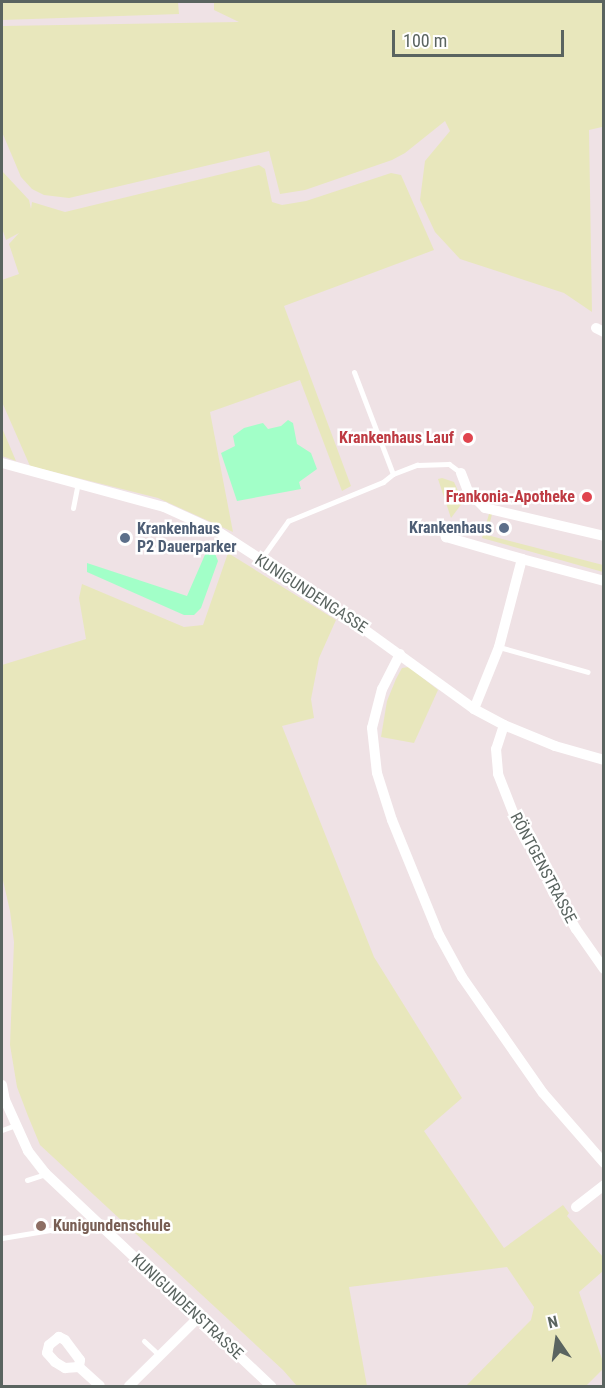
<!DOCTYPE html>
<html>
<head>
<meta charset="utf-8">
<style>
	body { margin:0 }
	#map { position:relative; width:605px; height:1388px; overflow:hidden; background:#efe2e5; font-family:"Roboto Condensed",sans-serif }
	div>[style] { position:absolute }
	.green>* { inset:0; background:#e8e7bc }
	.water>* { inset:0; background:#a2ffc8 }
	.service>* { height:5px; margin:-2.5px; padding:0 2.5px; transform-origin:2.5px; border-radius:2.5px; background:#fff }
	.minor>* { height:10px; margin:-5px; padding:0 5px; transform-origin:5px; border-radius:5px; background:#fff }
	.dots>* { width:16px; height:16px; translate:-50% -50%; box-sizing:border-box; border:3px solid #fff; border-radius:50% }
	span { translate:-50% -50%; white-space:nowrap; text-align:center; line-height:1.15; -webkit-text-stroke:5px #fff; paint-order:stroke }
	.health-label { font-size:16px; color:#be3a42; font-weight:700 }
	.right { translate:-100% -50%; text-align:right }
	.service-label { font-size:16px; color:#4e5e75; font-weight:700 }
	.left { translate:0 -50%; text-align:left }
	.street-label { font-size:16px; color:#5a6460 }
	.education-label { font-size:16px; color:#785e54; font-weight:700 }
	.frame { position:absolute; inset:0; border:3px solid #5a6460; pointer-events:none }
	.north { position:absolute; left:527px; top:1310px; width:60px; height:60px; -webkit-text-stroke:4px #fff; paint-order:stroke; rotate:347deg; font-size:16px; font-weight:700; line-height:24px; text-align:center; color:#5a6460 }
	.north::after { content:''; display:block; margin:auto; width:21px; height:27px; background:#5a6460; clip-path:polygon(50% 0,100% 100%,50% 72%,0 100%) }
	.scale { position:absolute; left:392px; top:30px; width:172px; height:27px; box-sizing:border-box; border:3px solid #5a6460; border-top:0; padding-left:8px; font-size:18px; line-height:21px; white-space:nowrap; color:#5a6460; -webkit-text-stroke:4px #fff; paint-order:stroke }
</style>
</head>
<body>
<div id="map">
	<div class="green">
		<div style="clip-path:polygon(2px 2px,178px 2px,179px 14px,2px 20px)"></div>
		<div style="clip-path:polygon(214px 2px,603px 2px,602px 127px,589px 130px,592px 312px,564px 293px,460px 259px,435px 232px,420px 200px,425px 161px,450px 131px,445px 121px,405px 153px,392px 160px,305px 190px,280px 194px,269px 151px,69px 198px,44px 195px,32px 189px,21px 177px,2px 132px,2px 26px,239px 22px,214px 10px)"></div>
		<div style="clip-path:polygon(259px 165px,265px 169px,272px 202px,282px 205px,306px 201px,391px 173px,401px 175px,434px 250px,284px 306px,351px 486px,342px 491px,300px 380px,210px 412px,233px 532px,158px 498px,30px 466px,2px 402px,2px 280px,19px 274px,9px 244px,19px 233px,6px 240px,2px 228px,2px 171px,29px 200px,31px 209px,32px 202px,65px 212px)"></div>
		<div style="clip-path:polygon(2px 428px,16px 461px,2px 456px)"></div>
		<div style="clip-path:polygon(442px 478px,454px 482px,463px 502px,451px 518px,438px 479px)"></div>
		<div style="clip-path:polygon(489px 514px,492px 514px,487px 535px,603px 565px,603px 572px,482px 538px)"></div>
		<div style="clip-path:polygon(228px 553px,336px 620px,319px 658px,311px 699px,314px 718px,282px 726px,374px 957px,462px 1098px,424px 1131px,504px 1248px,563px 1205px,569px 1213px,567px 1216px,603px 1257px,603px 1271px,579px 1292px,603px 1362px,603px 1369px,586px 1386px,466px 1386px,531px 1320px,534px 1307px,507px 1267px,349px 1287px,367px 1386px,297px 1386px,283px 1370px,40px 1145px,28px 1116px,17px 1087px,10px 1045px,14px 942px,10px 911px,2px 876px,2px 665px,86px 639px,79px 598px,82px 584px,184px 627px,203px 625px)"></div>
		<div style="clip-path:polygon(409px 667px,438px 690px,414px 743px,381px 737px,387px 701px,396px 679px,402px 668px)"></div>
	</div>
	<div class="water">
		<div style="clip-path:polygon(288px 420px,293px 423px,297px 444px,311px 453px,317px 469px,299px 482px,301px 489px,237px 501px,221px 453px,235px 446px,233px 436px,244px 428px,263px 423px,268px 429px,281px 426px)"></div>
		<div style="clip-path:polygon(207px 550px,214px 551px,218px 561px,201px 608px,194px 615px,184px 615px,87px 572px,87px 563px,187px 596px)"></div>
	</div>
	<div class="service">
		<div style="left:354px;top:372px;width:109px;rotate:69.1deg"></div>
		<div style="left:73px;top:508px;width:25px;rotate:-79deg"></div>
		<div style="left:261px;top:559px;width:47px;rotate:-54.6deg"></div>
		<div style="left:288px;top:521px;width:103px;rotate:-22.3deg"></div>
		<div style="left:383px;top:482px;width:13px;rotate:-39deg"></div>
		<div style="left:393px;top:474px;width:26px;rotate:-21deg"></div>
		<div style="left:417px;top:465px;width:32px;rotate:-2deg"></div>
		<div style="left:449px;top:464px;width:15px;rotate:37deg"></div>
		<div style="left:499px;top:647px;width:92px;rotate:15.7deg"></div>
		<div style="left:2px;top:1130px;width:15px;rotate:-20deg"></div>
		<div style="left:27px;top:1180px;width:19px;rotate:-18deg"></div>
		<div style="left:2px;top:1238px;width:61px;rotate:-9.5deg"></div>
		<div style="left:62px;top:1228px;width:42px;rotate:2.7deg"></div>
		<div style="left:144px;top:1341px;width:22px;rotate:43deg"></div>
	</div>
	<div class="minor">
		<div style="left:596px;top:328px;width:9px;rotate:27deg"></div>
		<div style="left:2px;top:463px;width:168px;rotate:15.2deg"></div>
		<div style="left:164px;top:507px;width:58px;rotate:24.4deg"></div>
		<div style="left:217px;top:531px;width:129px;rotate:32.9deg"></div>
		<div style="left:325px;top:601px;width:184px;rotate:35.9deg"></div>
		<div style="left:474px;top:709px;width:34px;rotate:28deg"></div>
		<div style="left:504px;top:725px;width:55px;rotate:22.4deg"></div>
		<div style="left:555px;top:746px;width:51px;rotate:15.9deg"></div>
		<div style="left:461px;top:473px;width:19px;rotate:69deg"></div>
		<div style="left:468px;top:491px;width:24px;rotate:45deg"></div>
		<div style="left:485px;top:508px;width:122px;rotate:13.2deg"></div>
		<div style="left:442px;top:525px;width:13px;rotate:72deg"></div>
		<div style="left:446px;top:537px;width:79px;rotate:16.1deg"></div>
		<div style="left:400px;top:654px;width:39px;rotate:117deg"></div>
		<div style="left:382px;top:689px;width:40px;rotate:104.4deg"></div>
		<div style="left:372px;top:728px;width:45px;rotate:83.7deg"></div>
		<div style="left:377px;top:773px;width:49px;rotate:72.3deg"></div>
		<div style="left:392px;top:820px;width:124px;rotate:67.8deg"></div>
		<div style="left:439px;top:935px;width:48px;rotate:61.3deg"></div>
		<div style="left:462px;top:977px;width:141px;rotate:55.1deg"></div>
		<div style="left:543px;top:1093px;width:93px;rotate:48.9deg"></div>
		<div style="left:474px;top:709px;width:67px;rotate:-68deg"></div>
		<div style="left:499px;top:647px;width:91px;rotate:-75.4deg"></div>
		<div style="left:522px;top:559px;width:85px;rotate:15deg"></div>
		<div style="left:504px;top:725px;width:25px;rotate:108deg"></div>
		<div style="left:496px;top:749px;width:25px;rotate:85deg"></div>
		<div style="left:498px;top:774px;width:55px;rotate:68.6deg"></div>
		<div style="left:518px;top:825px;width:119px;rotate:60.9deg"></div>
		<div style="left:576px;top:929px;width:49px;rotate:55deg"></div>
		<div style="left:2px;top:1085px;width:15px;rotate:79deg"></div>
		<div style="left:5px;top:1100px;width:56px;rotate:65.7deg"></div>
		<div style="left:28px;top:1151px;width:28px;rotate:52deg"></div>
		<div style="left:45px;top:1173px;width:311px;rotate:43.3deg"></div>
		<div style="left:576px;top:1207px;width:36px;rotate:-38deg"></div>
		<div style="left:79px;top:1367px;width:7px;rotate:-82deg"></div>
		<div style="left:80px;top:1360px;width:25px;rotate:-127deg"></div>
		<div style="left:65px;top:1340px;width:7px;rotate:-153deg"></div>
		<div style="left:59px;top:1337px;width:13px;rotate:141deg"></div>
		<div style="left:49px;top:1345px;width:8px;rotate:104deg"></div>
		<div style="left:47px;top:1353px;width:12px;rotate:48deg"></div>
		<div style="left:55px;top:1362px;width:12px;rotate:31deg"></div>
		<div style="left:65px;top:1368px;width:14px;rotate:-4deg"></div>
		<div style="left:79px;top:1367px;width:28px;rotate:42deg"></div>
		<div style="left:129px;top:1386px;width:98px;rotate:-44.6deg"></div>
	</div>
	<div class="dots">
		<div style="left:468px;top:438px;background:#e0444e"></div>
		<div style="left:587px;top:497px;background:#e0444e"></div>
		<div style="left:504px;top:528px;background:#5c6f8a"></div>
		<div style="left:125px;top:538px;background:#5c6f8a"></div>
		<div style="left:41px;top:1226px;background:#8d6e63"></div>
	</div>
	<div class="health-label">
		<span class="right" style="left:454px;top:438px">Krankenhaus Lauf</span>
		<span class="right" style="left:575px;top:497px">Frankonia-Apotheke</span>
	</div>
	<div class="service-label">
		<span class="right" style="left:492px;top:528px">Krankenhaus</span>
		<span class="left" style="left:137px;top:538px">Krankenhaus<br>P2 Dauerparker</span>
	</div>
	<div class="street-label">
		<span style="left:311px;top:594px;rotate:33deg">KUNIGUNDENGASSE</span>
		<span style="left:543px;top:868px;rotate:62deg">RÖNTGENSTRASSE</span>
		<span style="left:187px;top:1307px;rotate:43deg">KUNIGUNDENSTRASSE</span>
	</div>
	<div class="education-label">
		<span class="left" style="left:53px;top:1226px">Kunigundenschule</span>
	</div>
	<div class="frame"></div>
	<div class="north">N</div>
	<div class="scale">100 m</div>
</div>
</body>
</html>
